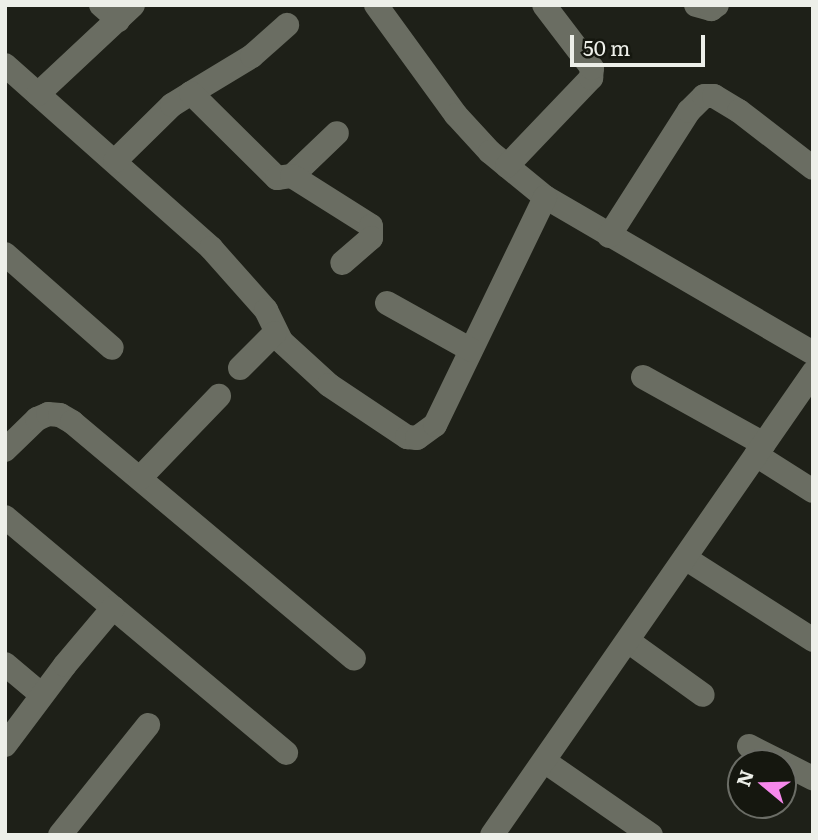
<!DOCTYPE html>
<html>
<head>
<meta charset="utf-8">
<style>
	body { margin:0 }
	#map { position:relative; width:818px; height:840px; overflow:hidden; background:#1e2018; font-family:Literata,serif }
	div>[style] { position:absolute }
	.minor>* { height:24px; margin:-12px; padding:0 12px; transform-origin:12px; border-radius:12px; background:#6a6d62 }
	span { translate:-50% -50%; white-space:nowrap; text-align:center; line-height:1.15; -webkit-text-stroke:6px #15170f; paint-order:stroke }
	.frame { position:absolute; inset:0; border:7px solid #edefe9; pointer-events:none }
	.north { position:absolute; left:727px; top:749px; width:70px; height:70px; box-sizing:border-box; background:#15170f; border:2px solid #6b6d66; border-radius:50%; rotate:289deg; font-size:19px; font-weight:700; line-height:28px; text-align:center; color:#edefe9 }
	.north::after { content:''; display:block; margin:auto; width:24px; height:32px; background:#f688ec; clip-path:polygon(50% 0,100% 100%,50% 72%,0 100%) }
	.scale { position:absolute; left:570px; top:35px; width:135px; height:32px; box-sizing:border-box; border:4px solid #edefe9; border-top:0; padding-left:9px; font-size:21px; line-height:24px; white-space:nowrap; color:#edefe9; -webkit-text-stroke:5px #15170f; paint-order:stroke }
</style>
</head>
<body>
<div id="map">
	<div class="minor">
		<div style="left:101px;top:5px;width:23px;rotate:41deg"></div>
		<div style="left:376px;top:5px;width:136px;rotate:54deg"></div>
		<div style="left:456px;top:115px;width:50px;rotate:47.4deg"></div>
		<div style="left:490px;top:152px;width:71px;rotate:39.3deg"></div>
		<div style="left:545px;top:197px;width:310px;rotate:30.2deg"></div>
		<div style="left:696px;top:5px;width:16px;rotate:15deg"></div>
		<div style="left:711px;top:9px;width:7px;rotate:-34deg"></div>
		<div style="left:5px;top:65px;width:276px;rotate:41.6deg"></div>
		<div style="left:211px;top:248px;width:83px;rotate:48.4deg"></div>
		<div style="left:266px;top:310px;width:34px;rotate:64deg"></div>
		<div style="left:281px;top:341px;width:65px;rotate:42.5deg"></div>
		<div style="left:329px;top:385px;width:94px;rotate:33.7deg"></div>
		<div style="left:407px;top:437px;width:10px;rotate:6deg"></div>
		<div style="left:417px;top:438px;width:22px;rotate:-36deg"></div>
		<div style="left:435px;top:425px;width:253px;rotate:-64.2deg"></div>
		<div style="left:191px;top:93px;width:71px;rotate:-31.2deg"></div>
		<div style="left:252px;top:56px;width:47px;rotate:-41.5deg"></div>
		<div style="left:38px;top:94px;width:130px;rotate:-43.1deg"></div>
		<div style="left:115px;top:161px;width:80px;rotate:-44.5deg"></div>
		<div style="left:172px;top:105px;width:22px;rotate:-32deg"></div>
		<div style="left:191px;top:93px;width:121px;rotate:44.7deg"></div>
		<div style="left:277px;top:178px;width:15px;rotate:-8deg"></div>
		<div style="left:292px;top:176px;width:62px;rotate:-43.7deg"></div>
		<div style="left:507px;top:166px;width:122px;rotate:-46.3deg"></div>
		<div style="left:591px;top:78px;width:10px;rotate:-84deg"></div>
		<div style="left:592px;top:68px;width:79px;rotate:-127.3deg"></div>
		<div style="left:292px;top:176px;width:93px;rotate:32.3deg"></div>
		<div style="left:371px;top:226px;width:12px;rotate:90deg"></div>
		<div style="left:371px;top:238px;width:38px;rotate:139deg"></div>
		<div style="left:609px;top:236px;width:148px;rotate:-57.4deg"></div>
		<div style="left:689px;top:111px;width:21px;rotate:-45deg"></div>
		<div style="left:704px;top:96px;width:10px"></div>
		<div style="left:714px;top:96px;width:29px;rotate:31deg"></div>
		<div style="left:739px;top:111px;width:93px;rotate:37.6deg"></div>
		<div style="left:5px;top:254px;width:142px;rotate:41.3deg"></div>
		<div style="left:387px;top:303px;width:96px;rotate:29.2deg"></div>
		<div style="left:240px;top:368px;width:49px;rotate:-45deg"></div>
		<div style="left:643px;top:377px;width:138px;rotate:29deg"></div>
		<div style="left:5px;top:450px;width:45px;rotate:-44.1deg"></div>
		<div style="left:37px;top:419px;width:12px;rotate:-24deg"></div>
		<div style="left:48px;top:414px;width:12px;rotate:5deg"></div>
		<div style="left:60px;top:415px;width:14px;rotate:30deg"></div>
		<div style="left:72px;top:422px;width:368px;rotate:40deg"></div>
		<div style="left:756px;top:455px;width:67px;rotate:32.3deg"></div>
		<div style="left:140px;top:478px;width:114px;rotate:-46.1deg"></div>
		<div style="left:5px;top:517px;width:367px;rotate:40deg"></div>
		<div style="left:685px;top:558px;width:152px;rotate:32.6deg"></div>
		<div style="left:628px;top:641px;width:92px;rotate:35.8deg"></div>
		<div style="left:5px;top:664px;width:48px;rotate:40deg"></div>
		<div style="left:5px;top:745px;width:100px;rotate:-53.1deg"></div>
		<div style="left:65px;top:665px;width:75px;rotate:-49.9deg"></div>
		<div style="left:749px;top:746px;width:37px;rotate:27deg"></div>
		<div style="left:544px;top:761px;width:130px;rotate:34.7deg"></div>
		<div style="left:783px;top:763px;width:34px;rotate:27deg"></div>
		<div style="left:60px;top:835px;width:141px;rotate:-51.3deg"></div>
		<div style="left:492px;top:835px;width:563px;rotate:-55.21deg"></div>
	</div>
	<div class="frame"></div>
	<div class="north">N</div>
	<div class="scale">50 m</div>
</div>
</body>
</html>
